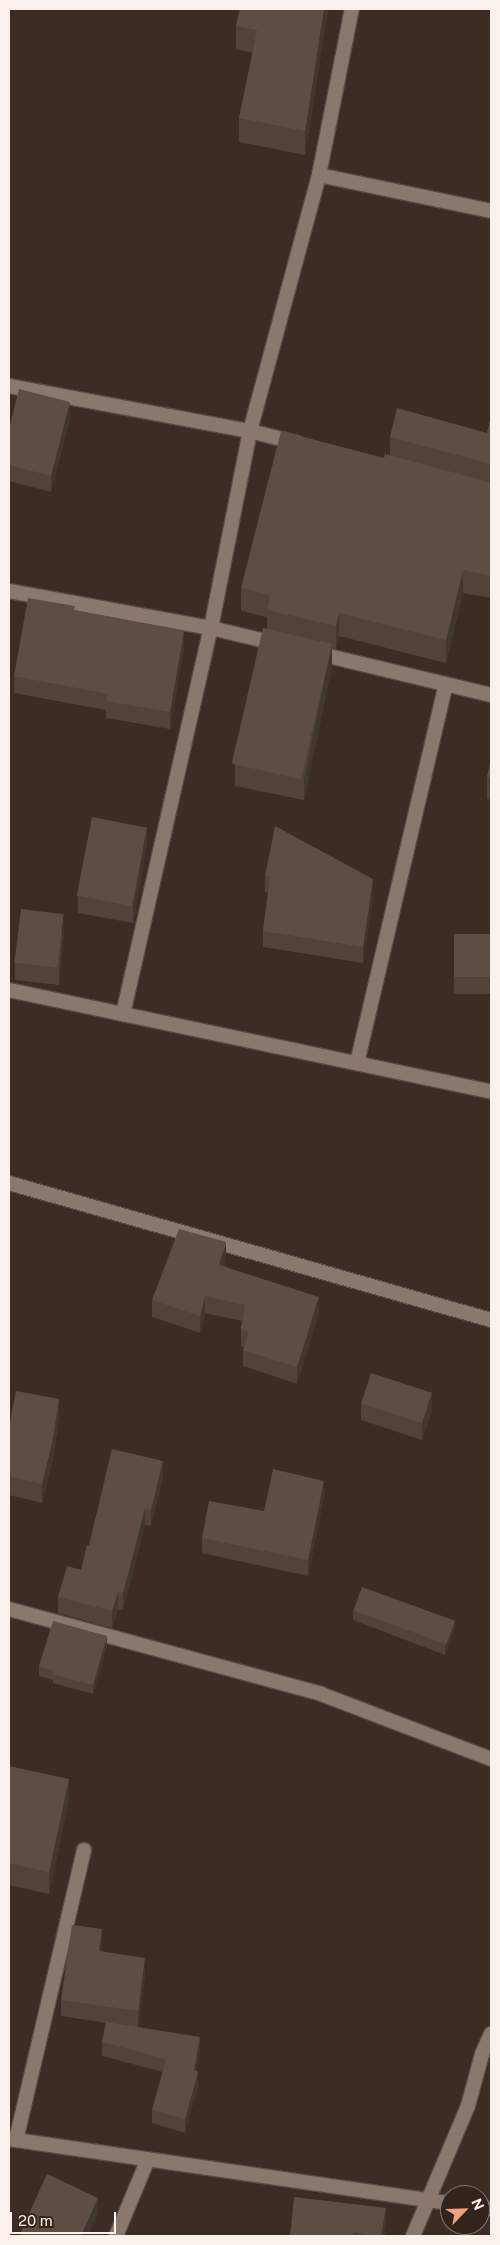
<!DOCTYPE html>
<html>
<head>
<meta charset="utf-8">
<style>
	body { margin:0 }
	#map { position:relative; width:500px; height:2245px; overflow:hidden; background:#3c2c25; font-family:"Public Sans",sans-serif }
	div>[style] { position:absolute }
	.roads { filter:drop-shadow(1px 0 #574a43) drop-shadow(-1px 0 #574a43) drop-shadow(0 1px #574a43) drop-shadow(0 -1px #574a43) }
	.service>* { height:14px; margin:-7px; padding:0 7px; transform-origin:7px; border-radius:7px; background:#8a786f }
	.minor>* { height:14px; margin:-7px; padding:0 7px; transform-origin:7px; border-radius:7px; background:#8a786f }
	.wall>* { inset:0; background:#51423b; transform-origin:0 0 }
	.shaded-wall>* { inset:0; background:#423630 }
	.building>* { inset:0; background:#5e4d45; transform-origin:0 0 }
	span { translate:-50% -50%; white-space:nowrap; text-align:center; line-height:1.15; -webkit-text-stroke:4px #32231c; paint-order:stroke }
	.frame { position:absolute; inset:0; border:10px solid #fbf1ec; pointer-events:none }
	.north { position:absolute; left:440px; top:2185px; width:50px; height:50px; box-sizing:border-box; background:#32231c; border:1px solid #82756f; border-radius:50%; rotate:66deg; font-size:14px; font-weight:700; line-height:20px; text-align:center; color:#fbf1ec }
	.north::after { content:''; display:block; margin:auto; width:18px; height:22px; background:#f1a17c; clip-path:polygon(50% 0,100% 100%,50% 72%,0 100%) }
	.scale { position:absolute; left:10px; top:2212px; width:106px; height:22px; box-sizing:border-box; border:2px solid #fbf1ec; border-top:0; padding-left:6px; font-size:15px; line-height:18px; white-space:nowrap; color:#fbf1ec; -webkit-text-stroke:4px #32231c; paint-order:stroke }
</style>
</head>
<body>
<div id="map">
	<div class="roads">
		<div class="service">
			<div style="left:16px;top:2140px;width:298px;rotate:-76.8deg"></div>
		</div>
		<div class="minor">
			<div style="left:319px;top:175px;width:176px;rotate:11.8deg"></div>
			<div style="left:9px;top:386px;width:245px;rotate:10.6deg"></div>
			<div style="left:250px;top:431px;width:49px;rotate:14.3deg"></div>
			<div style="left:9px;top:591px;width:205px;rotate:10.4deg"></div>
			<div style="left:211px;top:628px;width:69px;rotate:13.4deg"></div>
			<div style="left:316px;top:653px;width:180px;rotate:13.5deg"></div>
			<div style="left:9px;top:990px;width:493px;rotate:11.9deg"></div>
			<div style="left:123px;top:1014px;width:396px;rotate:-77.2deg"></div>
			<div style="left:211px;top:628px;width:201px;rotate:-78.8deg"></div>
			<div style="left:250px;top:431px;width:265px;rotate:-74.9deg"></div>
			<div style="left:319px;top:175px;width:169px;rotate:-78.8deg"></div>
			<div style="left:357px;top:1063px;width:388px;rotate:-76.8deg"></div>
			<div style="left:9px;top:1183px;width:501px;rotate:15.87deg"></div>
			<div style="left:9px;top:1609px;width:323px;rotate:15.2deg"></div>
			<div style="left:321px;top:1694px;width:182px;rotate:20.9deg"></div>
			<div style="left:9px;top:2139px;width:446px;rotate:8.3deg"></div>
			<div style="left:480px;top:2208px;width:11px;rotate:5deg"></div>
			<div style="left:116px;top:2236px;width:83px;rotate:-67.4deg"></div>
			<div style="left:413px;top:2236px;width:141px;rotate:-67.1deg"></div>
			<div style="left:468px;top:2106px;width:54px;rotate:-74.9deg"></div>
			<div style="left:482px;top:2054px;width:22px;rotate:-66deg"></div>
		</div>
	</div>
	<div class="wall">
		<div style="clip-path:polygon(240px 9px,328px 9px,305px 155px,239px 142px,239px 118px,253px 53px,236px 49px,236px 26px)"></div>
		<div style="clip-path:polygon(491px 416px,491px 598px,463px 593px,446px 663px,339px 636px,336px 649px,332px 648px,332px 666px,304px 800px,235px 786px,235px 764px,267px 629px,267px 617px,241px 611px,241px 588px,384px 458px,390px 455px,390px 437px,487px 433px)"></div>
		<div style="clip-path:polygon(70px 419px,51px 492px,9px 481px,9px 429px)"></div>
		<div style="clip-path:polygon(75px 610px,184px 647px,170px 729px,106px 718px,106px 710px,14px 693px,14px 676px)"></div>
		<div style="clip-path:polygon(491px 759px,491px 800px,487px 799px,487px 777px)"></div>
		<div style="clip-path:polygon(147px 844px,133px 923px,78px 913px,78px 896px)"></div>
		<div style="clip-path:polygon(265px 876px,373px 896px,363px 963px,263px 947px,263px 931px,268px 893px,265px 892px)"></div>
		<div style="clip-path:polygon(64px 931px,59px 985px,15px 980px,15px 963px)"></div>
		<div style="left:454px;top:934px;width:37px;height:60px"></div>
		<div style="clip-path:polygon(226px 1259px,224px 1266px,319px 1314px,297px 1384px,243px 1366px,243px 1350px,244px 1347px,241px 1346px,241px 1329px,242px 1321px,205px 1313px,200px 1333px,152px 1317px,152px 1300px)"></div>
		<div style="clip-path:polygon(361px 1403px,432px 1410px,422px 1440px,361px 1420px)"></div>
		<div style="clip-path:polygon(59px 1418px,53px 1458px,42px 1503px,9px 1495px,9px 1426px)"></div>
		<div style="clip-path:polygon(163px 1478px,151px 1526px,145px 1525px,123px 1610px,118px 1609px,112px 1628px,58px 1613px,58px 1597px,81px 1570px,89px 1545px)"></div>
		<div style="clip-path:polygon(324px 1496px,308px 1576px,202px 1553px,202px 1538px,264px 1511px)"></div>
		<div style="clip-path:polygon(353px 1610px,455px 1629px,445px 1655px,353px 1620px)"></div>
		<div style="clip-path:polygon(107px 1645px,93px 1694px,53px 1683px,53px 1680px,39px 1676px,39px 1666px)"></div>
		<div style="clip-path:polygon(9px 1766px,69px 1800px,49px 1894px,9px 1885px)"></div>
		<div style="clip-path:polygon(102px 1946px,101px 1952px,145px 1975px,138px 2027px,200px 2051px,196px 2071px,198px 2085px,185px 2133px,152px 2123px,152px 2110px,163px 2072px,102px 2056px,102px 2042px,106px 2023px,61px 2016px,61px 2000px)"></div>
		<div style="clip-path:polygon(386px 2224px,384px 2236px,290px 2236px)"></div>
	</div>
	<div class="shaded-wall">
		<div style="clip-path:polygon(324px 9px,328px 9px,305px 155px,305px 131px)"></div>
		<div style="clip-path:polygon(70px 402px,70px 419px,51px 492px,51px 476px)"></div>
		<div style="clip-path:polygon(463px 570px,463px 593px,446px 663px,446px 640px)"></div>
		<div style="clip-path:polygon(339px 613px,339px 636px,336px 649px,336px 626px)"></div>
		<div style="clip-path:polygon(184px 631px,184px 647px,170px 729px,170px 712px)"></div>
		<div style="clip-path:polygon(332px 644px,332px 666px,304px 800px,304px 779px)"></div>
		<div style="clip-path:polygon(147px 828px,147px 844px,133px 923px,133px 906px)"></div>
		<div style="clip-path:polygon(373px 879px,373px 896px,363px 963px,363px 947px)"></div>
		<div style="clip-path:polygon(64px 914px,64px 931px,59px 985px,59px 969px)"></div>
		<div style="clip-path:polygon(226px 1242px,226px 1259px,219px 1282px,219px 1265px)"></div>
		<div style="clip-path:polygon(205px 1296px,205px 1313px,200px 1333px,200px 1316px)"></div>
		<div style="clip-path:polygon(319px 1297px,319px 1314px,297px 1384px,297px 1367px)"></div>
		<div style="clip-path:polygon(432px 1393px,432px 1410px,422px 1440px,422px 1423px)"></div>
		<div style="clip-path:polygon(59px 1399px,59px 1418px,53px 1458px,42px 1503px,42px 1484px)"></div>
		<div style="clip-path:polygon(163px 1461px,163px 1478px,151px 1526px,151px 1510px)"></div>
		<div style="clip-path:polygon(324px 1481px,324px 1496px,308px 1576px,308px 1560px)"></div>
		<div style="clip-path:polygon(145px 1508px,145px 1525px,123px 1610px,123px 1593px)"></div>
		<div style="clip-path:polygon(118px 1592px,118px 1609px,112px 1628px,112px 1611px)"></div>
		<div style="clip-path:polygon(455px 1620px,455px 1629px,445px 1655px,445px 1646px)"></div>
		<div style="clip-path:polygon(107px 1636px,107px 1645px,93px 1694px,93px 1685px)"></div>
		<div style="clip-path:polygon(69px 1779px,69px 1800px,49px 1894px,49px 1872px)"></div>
		<div style="clip-path:polygon(102px 1929px,102px 1946px,99px 1968px,99px 1951px)"></div>
		<div style="clip-path:polygon(145px 1958px,145px 1975px,138px 2027px,138px 2011px)"></div>
		<div style="clip-path:polygon(200px 2037px,200px 2051px,194px 2084px,194px 2070px)"></div>
		<div style="clip-path:polygon(198px 2072px,198px 2085px,185px 2133px,185px 2119px)"></div>
		<div style="clip-path:polygon(98px 2198px,98px 2214px,88px 2236px,81px 2236px)"></div>
		<div style="clip-path:polygon(386px 2208px,386px 2224px,384px 2236px,381px 2236px)"></div>
	</div>
	<div class="building">
		<div style="clip-path:polygon(240px 9px,324px 9px,305px 131px,239px 118px,257px 30px,236px 26px)"></div>
		<div style="clip-path:polygon(19px 389px,70px 402px,51px 476px,9px 465px,9px 429px)"></div>
		<div style="clip-path:polygon(397px 408px,487px 433px,491px 416px,491px 464px,390px 437px)"></div>
		<div style="clip-path:polygon(281px 431px,384px 458px,385px 454px,489px 482px,491px 481px,491px 576px,463px 570px,446px 640px,339px 613px,336px 626px,267px 610px,270px 595px,241px 588px)"></div>
		<div style="clip-path:polygon(28px 598px,75px 606px,74px 610px,184px 631px,170px 712px,106px 701px,108px 694px,14px 676px)"></div>
		<div style="left:263px;top:628px;width:71px;height:139px;rotate:13deg"></div>
		<div style="clip-path:polygon(491px 759px,491px 778px,487px 777px)"></div>
		<div style="left:92px;top:817px;width:56px;height:80px;rotate:11deg"></div>
		<div style="clip-path:polygon(275px 826px,373px 879px,363px 947px,263px 931px,270px 877px,265px 876px)"></div>
		<div style="left:21px;top:909px;width:43px;height:54px;rotate:7deg"></div>
		<div style="left:454px;top:934px;width:37px;height:43px"></div>
		<div style="clip-path:polygon(179px 1229px,226px 1242px,219px 1265px,319px 1297px,297px 1367px,243px 1350px,249px 1332px,241px 1329px,245px 1305px,205px 1296px,200px 1316px,152px 1300px)"></div>
		<div style="left:371px;top:1373px;width:64px;height:32px;rotate:18deg"></div>
		<div style="clip-path:polygon(16px 1391px,59px 1399px,53px 1439px,42px 1484px,9px 1476px,9px 1426px)"></div>
		<div style="clip-path:polygon(112px 1449px,163px 1461px,151px 1510px,145px 1508px,123px 1593px,118px 1592px,112px 1611px,58px 1597px,67px 1566px,81px 1570px,87px 1545px,89px 1545px)"></div>
		<div style="clip-path:polygon(273px 1469px,324px 1481px,308px 1560px,202px 1538px,209px 1501px,264px 1511px)"></div>
		<div style="left:362px;top:1587px;width:99px;height:25px;rotate:20deg"></div>
		<div style="clip-path:polygon(53px 1621px,107px 1636px,93px 1685px,53px 1674px,54px 1671px,39px 1666px)"></div>
		<div style="clip-path:polygon(9px 1766px,69px 1779px,49px 1872px,9px 1863px)"></div>
		<div style="clip-path:polygon(72px 1925px,102px 1929px,99px 1951px,145px 1958px,138px 2011px,61px 2000px)"></div>
		<div style="clip-path:polygon(106px 2022px,200px 2037px,194px 2070px,198px 2072px,185px 2119px,152px 2110px,166px 2059px,102px 2042px)"></div>
		<div style="clip-path:polygon(47px 2174px,98px 2198px,81px 2236px,19px 2236px)"></div>
		<div style="clip-path:polygon(294px 2197px,386px 2208px,381px 2236px,373px 2236px,353px 2232px,353px 2236px,290px 2236px)"></div>
	</div>
	<div class="frame"></div>
	<div class="north">N</div>
	<div class="scale">20 m</div>
</div>
</body>
</html>
